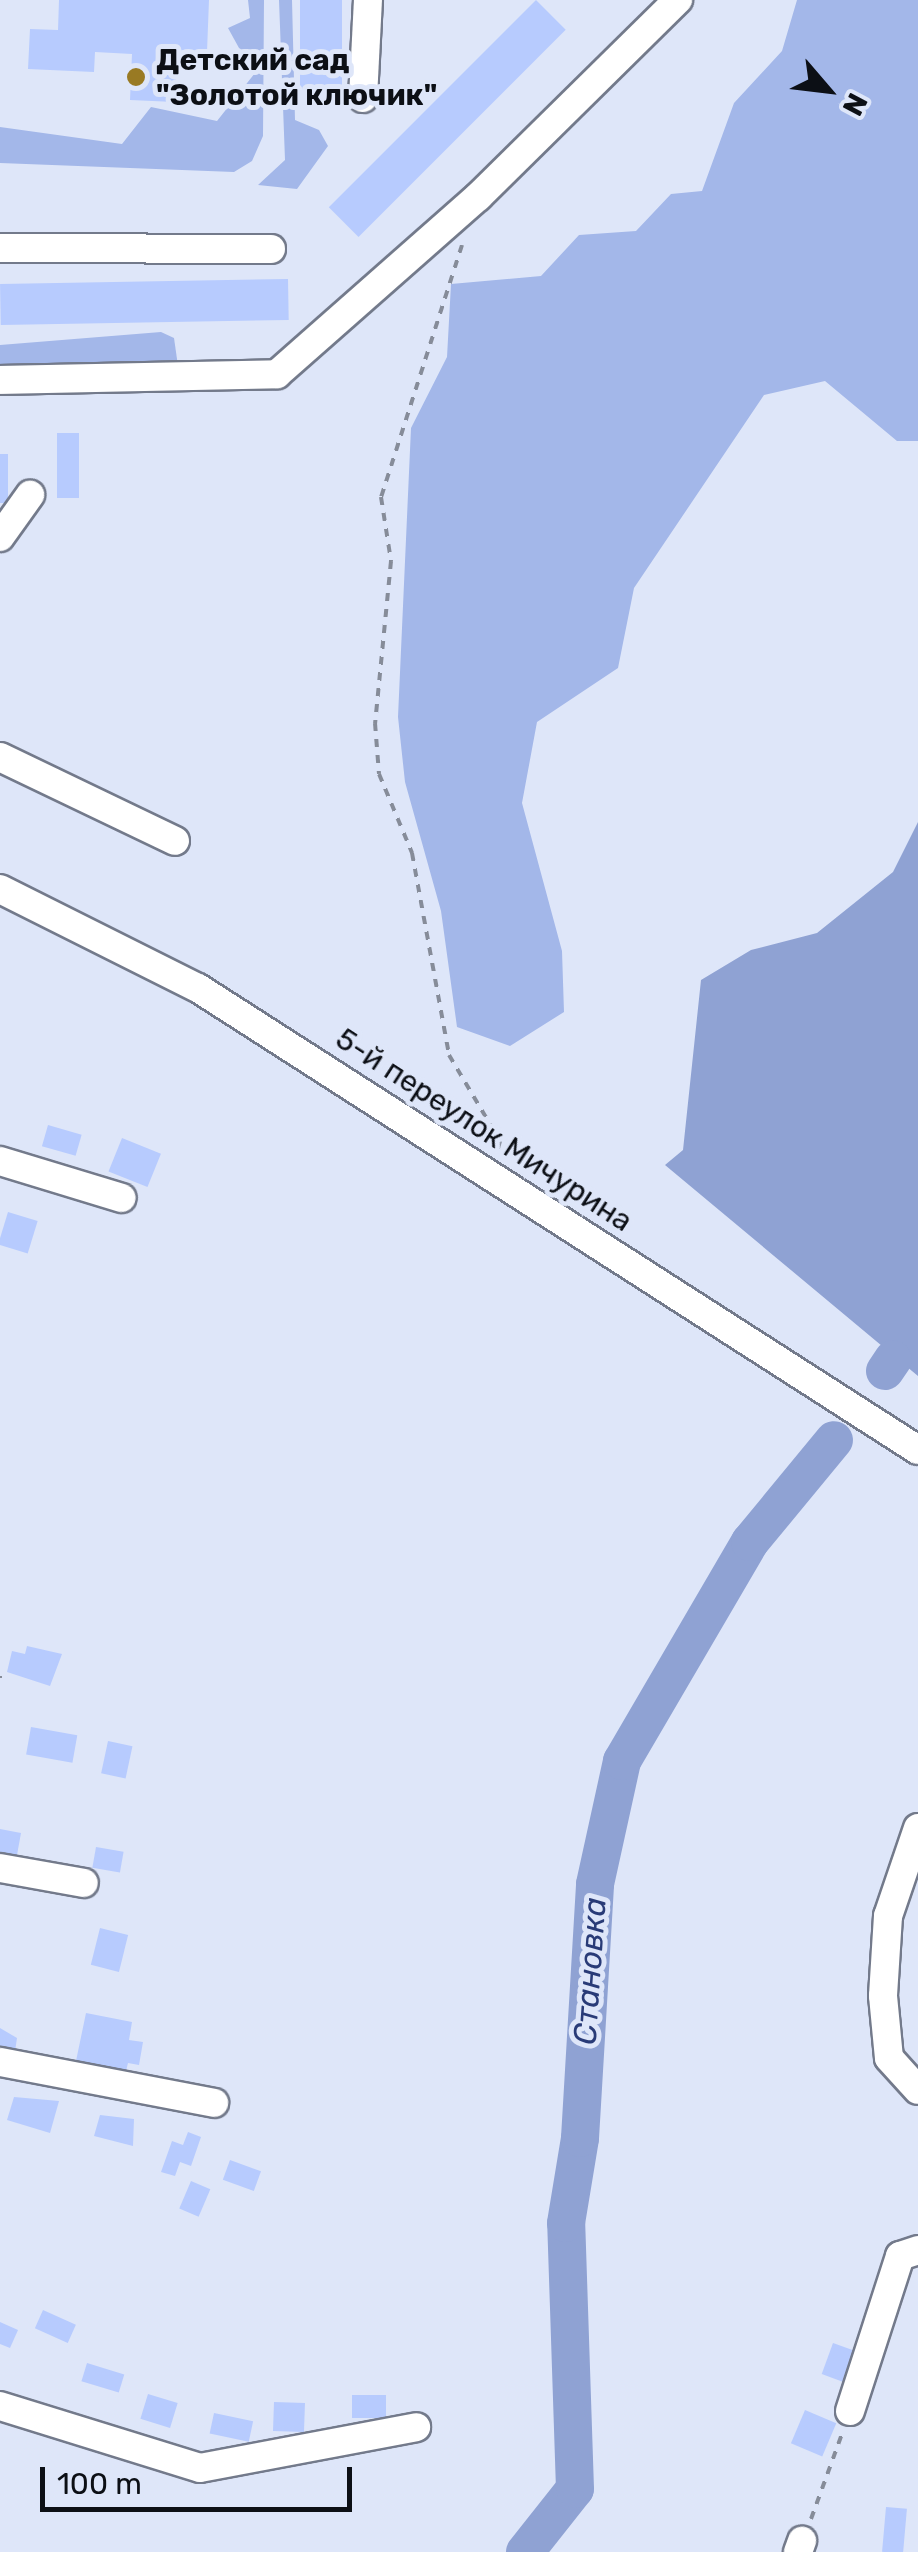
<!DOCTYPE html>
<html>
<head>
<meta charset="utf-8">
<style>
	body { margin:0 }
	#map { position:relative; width:918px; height:2552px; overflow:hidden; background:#dee6f9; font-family:Rubik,sans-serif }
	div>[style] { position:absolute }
	.forest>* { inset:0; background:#a3b7e9 }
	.water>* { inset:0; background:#8fa2d3 }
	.river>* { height:38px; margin:-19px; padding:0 19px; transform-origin:19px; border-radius:19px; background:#8fa2d3 }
	.building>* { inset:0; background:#b7cbfe; transform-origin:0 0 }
	.path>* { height:4px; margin-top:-2px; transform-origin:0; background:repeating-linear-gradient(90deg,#868c99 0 8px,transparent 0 16px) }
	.roads { filter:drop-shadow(2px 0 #737a8b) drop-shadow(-2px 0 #737a8b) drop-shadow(0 2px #737a8b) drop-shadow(0 -2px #737a8b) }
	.minor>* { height:28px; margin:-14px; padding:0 14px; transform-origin:14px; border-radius:14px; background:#fff }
	.dots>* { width:28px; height:28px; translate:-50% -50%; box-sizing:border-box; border:5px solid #dee6f9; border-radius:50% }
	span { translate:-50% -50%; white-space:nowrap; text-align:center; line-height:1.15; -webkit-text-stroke:10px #dee6f9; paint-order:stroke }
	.poi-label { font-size:30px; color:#0c0f15; font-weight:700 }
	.left { translate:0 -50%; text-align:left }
	.street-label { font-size:30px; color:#0c0f15 }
	.water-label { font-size:32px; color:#293b77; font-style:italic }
	.north { position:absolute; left:778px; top:40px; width:100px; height:100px; -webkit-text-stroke:8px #dee6f9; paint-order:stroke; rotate:118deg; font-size:28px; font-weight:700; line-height:40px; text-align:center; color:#0c0f15 }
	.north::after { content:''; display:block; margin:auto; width:35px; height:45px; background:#0c0f15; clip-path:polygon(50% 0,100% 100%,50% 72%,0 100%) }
	.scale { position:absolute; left:40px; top:2467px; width:312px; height:45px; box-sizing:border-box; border:5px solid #0c0f15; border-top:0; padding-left:12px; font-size:30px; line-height:35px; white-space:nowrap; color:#0c0f15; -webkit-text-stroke:8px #dee6f9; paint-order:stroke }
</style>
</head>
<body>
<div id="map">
	<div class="forest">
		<div style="clip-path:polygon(248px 0,264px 0,263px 136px,252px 161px,234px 172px,0 163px,0 127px,122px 144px,151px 107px,217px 121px,263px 63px,239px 48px,228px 28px,250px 18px)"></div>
		<div style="clip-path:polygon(279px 0,292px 0,295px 120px,319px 130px,328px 146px,297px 189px,258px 185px,285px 160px)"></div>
		<div style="clip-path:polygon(797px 0,918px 0,918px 441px,897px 441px,825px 381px,764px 395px,634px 588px,618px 668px,537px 722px,522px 803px,562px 951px,564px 1012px,510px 1046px,457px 1027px,441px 911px,405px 782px,398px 717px,411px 428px,447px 357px,451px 284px,541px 276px,579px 235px,636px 231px,671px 194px,702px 191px,734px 103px,782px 51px)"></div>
		<div style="clip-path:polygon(161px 332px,174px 338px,178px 366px,0 369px,0 345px)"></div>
	</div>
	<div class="water">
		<div style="clip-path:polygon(918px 822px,918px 1376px,665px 1165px,683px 1150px,701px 980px,751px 950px,817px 933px,893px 872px)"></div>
	</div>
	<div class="river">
		<div style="left:885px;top:1371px;width:14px;rotate:-56deg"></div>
		<div style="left:525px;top:2552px;width:80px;rotate:-51.6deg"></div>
		<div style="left:575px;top:2489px;width:266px;rotate:-91.9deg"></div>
		<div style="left:566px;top:2223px;width:86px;rotate:-80.6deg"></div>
		<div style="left:580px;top:2138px;width:254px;rotate:-86.6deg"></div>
		<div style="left:595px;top:1884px;width:126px;rotate:-77.6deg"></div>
		<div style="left:622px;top:1761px;width:254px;rotate:-59.7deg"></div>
		<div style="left:750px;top:1542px;width:132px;rotate:-50.5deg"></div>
	</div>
	<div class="building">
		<div style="clip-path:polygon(59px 0,209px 0,207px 52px,177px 50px,175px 102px,130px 100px,132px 54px,95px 52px,94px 72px,28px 69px,30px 29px,58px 30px)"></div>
		<div style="left:300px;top:0;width:42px;height:105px"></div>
		<div style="left:536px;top:0;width:42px;height:293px;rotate:45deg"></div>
		<div style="left:288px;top:279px;width:41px;height:288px;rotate:89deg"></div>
		<div style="left:57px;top:433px;width:22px;height:65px"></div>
		<div style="left:0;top:454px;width:8px;height:49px"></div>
		<div style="left:48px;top:1125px;width:35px;height:22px;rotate:16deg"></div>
		<div style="left:122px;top:1138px;width:42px;height:36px;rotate:22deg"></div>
		<div style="left:8px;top:1212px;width:31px;height:34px;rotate:17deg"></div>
		<div style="clip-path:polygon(27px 1646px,62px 1654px,50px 1686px,7px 1672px,12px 1651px,25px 1654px)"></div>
		<div style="left:31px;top:1727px;width:47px;height:28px;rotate:10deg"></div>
		<div style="left:108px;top:1741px;width:25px;height:33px;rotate:12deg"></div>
		<div style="clip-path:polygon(0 1829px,21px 1833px,17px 1855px,0 1852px)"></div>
		<div style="left:96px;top:1847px;width:28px;height:21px;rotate:10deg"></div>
		<div style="left:100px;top:1928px;width:29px;height:38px;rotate:14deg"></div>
		<div style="clip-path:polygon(86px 2013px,132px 2022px,129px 2040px,143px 2042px,139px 2065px,128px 2063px,126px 2071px,76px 2061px)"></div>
		<div style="clip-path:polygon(0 2028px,17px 2038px,14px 2058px,0 2056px)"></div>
		<div style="clip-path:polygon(14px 2097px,59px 2101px,50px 2133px,7px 2120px)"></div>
		<div style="clip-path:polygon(100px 2115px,134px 2119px,133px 2146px,94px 2136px)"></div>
		<div style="clip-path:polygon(188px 2132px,201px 2137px,191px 2166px,180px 2162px,175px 2176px,161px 2172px,172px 2141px,183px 2145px)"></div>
		<div style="left:230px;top:2160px;width:33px;height:21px;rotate:20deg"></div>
		<div style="left:191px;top:2181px;width:21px;height:30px;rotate:23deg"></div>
		<div style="left:43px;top:2310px;width:36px;height:20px;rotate:24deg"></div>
		<div style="clip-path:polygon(0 2322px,18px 2330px,10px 2348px,0 2344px)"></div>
		<div style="left:833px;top:2343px;width:23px;height:33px;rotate:20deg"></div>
		<div style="left:87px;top:2363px;width:39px;height:19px;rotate:17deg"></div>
		<div style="left:148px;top:2394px;width:31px;height:26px;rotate:17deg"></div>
		<div style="left:352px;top:2395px;width:34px;height:23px"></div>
		<div style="left:274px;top:2402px;width:31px;height:29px;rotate:2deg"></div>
		<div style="left:805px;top:2410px;width:34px;height:36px;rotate:23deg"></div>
		<div style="left:214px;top:2413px;width:40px;height:21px;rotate:12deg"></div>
		<div style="left:886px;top:2507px;width:21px;height:45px;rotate:5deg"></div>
	</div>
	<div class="path">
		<div style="left:462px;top:245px;width:265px;rotate:107.8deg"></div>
		<div style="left:381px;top:497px;width:65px;rotate:81.1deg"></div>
		<div style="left:391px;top:561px;width:163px;rotate:95.6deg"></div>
		<div style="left:375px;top:723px;width:51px;rotate:85.5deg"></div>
		<div style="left:379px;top:774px;width:86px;rotate:67.3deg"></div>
		<div style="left:412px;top:853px;width:205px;rotate:79.6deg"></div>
		<div style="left:449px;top:1055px;width:100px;rotate:59.3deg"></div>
		<div style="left:500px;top:1141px;width:11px;rotate:105deg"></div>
		<div style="left:0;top:1678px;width:2px;rotate:-90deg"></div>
		<div style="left:811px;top:2519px;width:90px;rotate:-70deg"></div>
	</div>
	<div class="roads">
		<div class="minor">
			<div style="left:363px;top:98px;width:98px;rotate:-87.1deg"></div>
			<div style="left:0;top:248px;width:271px;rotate:0.2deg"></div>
			<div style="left:0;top:380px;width:277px;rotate:-1.2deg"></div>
			<div style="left:277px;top:374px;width:268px;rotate:-41.4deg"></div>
			<div style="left:478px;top:197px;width:281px;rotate:-44.6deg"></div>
			<div style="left:0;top:537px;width:52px;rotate:-54.5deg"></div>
			<div style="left:0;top:757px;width:194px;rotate:25.6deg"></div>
			<div style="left:0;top:889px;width:221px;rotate:26.6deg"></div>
			<div style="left:198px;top:988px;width:855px;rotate:32.69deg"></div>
			<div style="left:0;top:1161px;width:127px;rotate:16.9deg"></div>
			<div style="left:918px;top:1828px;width:93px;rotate:108.8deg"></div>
			<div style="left:888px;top:1916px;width:80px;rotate:93.6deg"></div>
			<div style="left:883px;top:1996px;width:62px;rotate:84.5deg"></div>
			<div style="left:889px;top:2058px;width:43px;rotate:47.8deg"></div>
			<div style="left:0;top:1868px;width:85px;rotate:10.1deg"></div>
			<div style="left:0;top:2062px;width:218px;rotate:10.8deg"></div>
			<div style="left:0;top:2406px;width:209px;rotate:17.2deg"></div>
			<div style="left:200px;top:2468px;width:220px;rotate:-10.7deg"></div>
			<div style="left:850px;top:2411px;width:163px;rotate:-72.1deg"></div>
			<div style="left:900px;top:2256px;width:19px;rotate:-18deg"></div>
			<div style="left:798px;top:2552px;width:12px;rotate:-70deg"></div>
		</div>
	</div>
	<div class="dots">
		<div style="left:136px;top:77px;background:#997a23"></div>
	</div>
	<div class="poi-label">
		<span class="left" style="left:156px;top:77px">Детский сад<br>"Золотой ключик"</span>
	</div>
	<div class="street-label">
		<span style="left:484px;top:1130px;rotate:33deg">5-й переулок Мичурина</span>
	</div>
	<div class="water-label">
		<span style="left:590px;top:1971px;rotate:-86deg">Становка</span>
	</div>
	<div class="north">N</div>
	<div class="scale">100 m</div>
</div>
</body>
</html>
